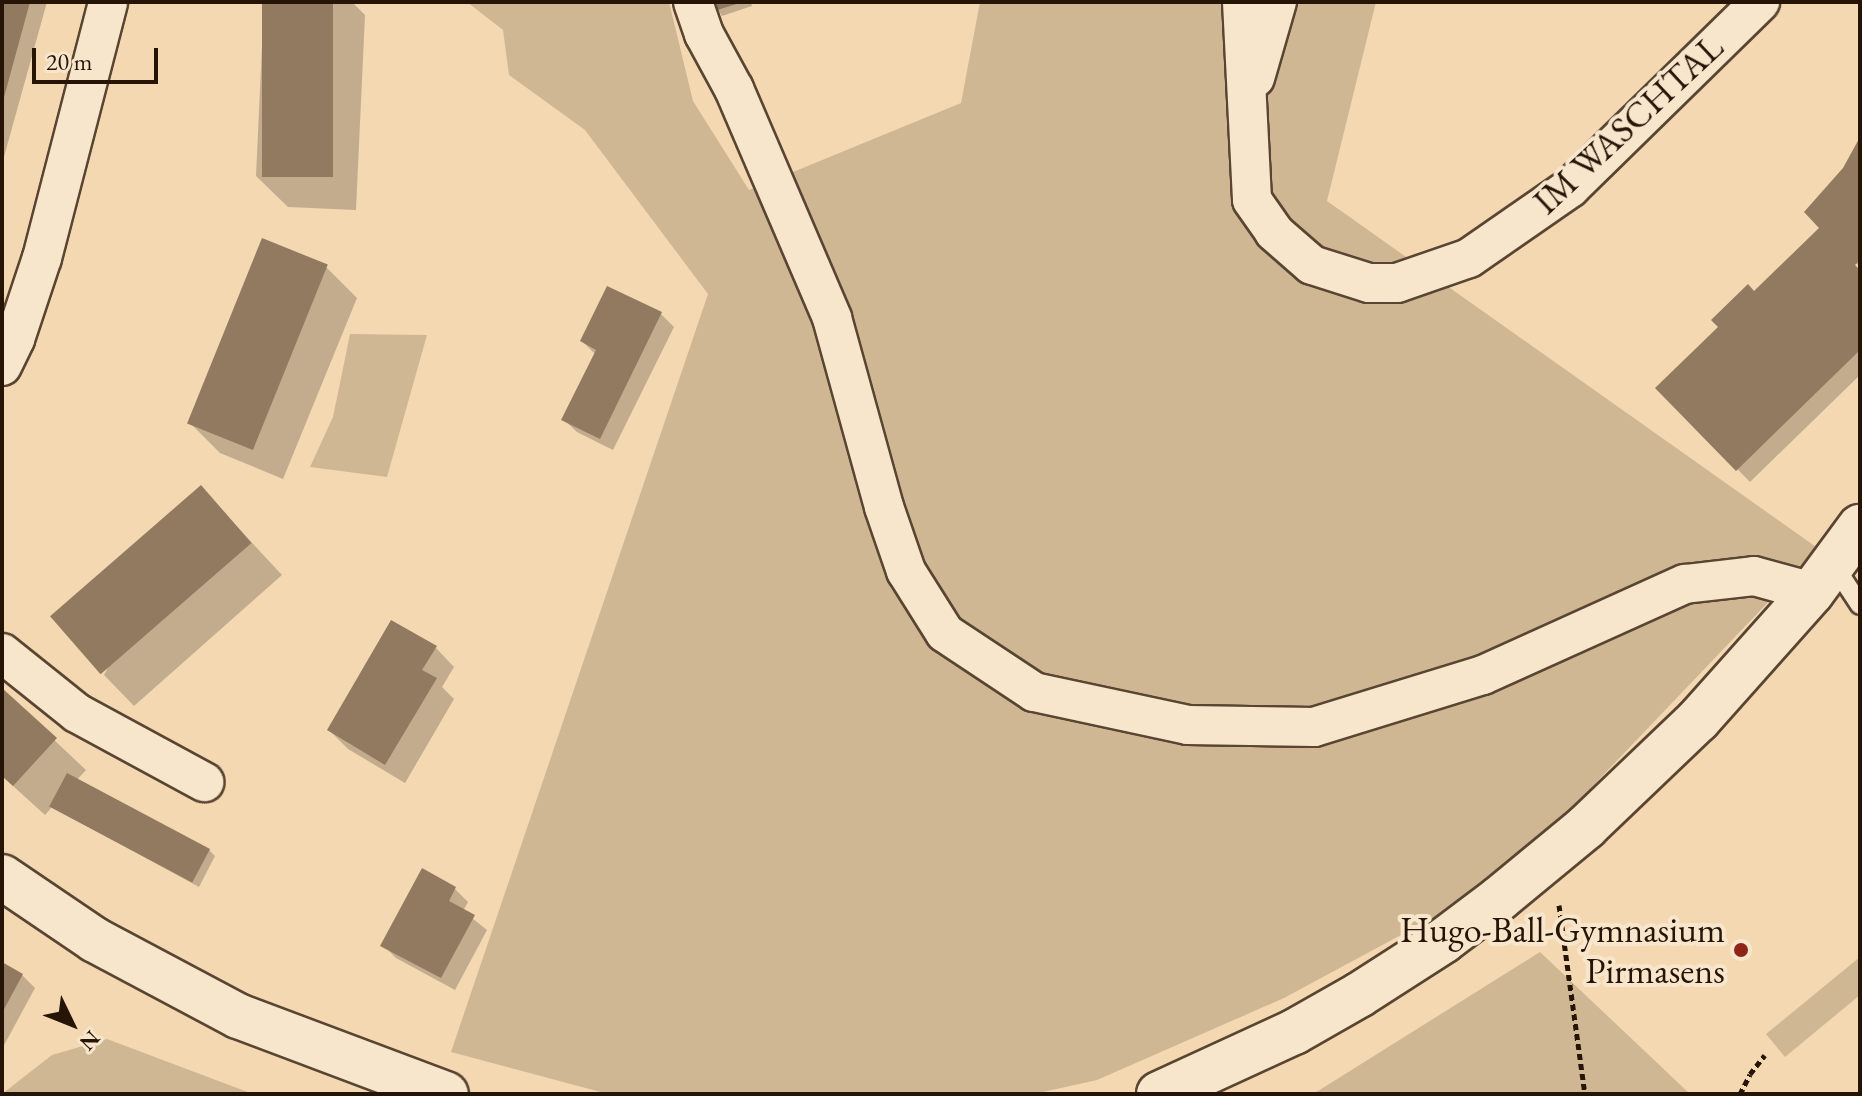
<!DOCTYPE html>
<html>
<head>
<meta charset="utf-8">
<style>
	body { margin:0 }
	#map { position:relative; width:1862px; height:1096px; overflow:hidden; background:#f3d8b1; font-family:"EB Garamond",serif }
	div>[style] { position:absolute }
	.green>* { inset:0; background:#d0b794 }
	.shadow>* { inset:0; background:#0003 }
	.building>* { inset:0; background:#917a5f; transform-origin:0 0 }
	.path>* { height:5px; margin-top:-2.5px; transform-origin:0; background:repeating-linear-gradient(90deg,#261407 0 6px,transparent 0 10px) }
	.roads { filter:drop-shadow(2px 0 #594532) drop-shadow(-2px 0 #594532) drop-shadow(0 2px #594532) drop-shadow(0 -2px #594532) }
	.lane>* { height:18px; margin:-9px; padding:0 9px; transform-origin:9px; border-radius:9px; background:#f7e6cc }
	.street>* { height:38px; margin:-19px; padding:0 19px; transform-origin:19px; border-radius:19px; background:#f7e6cc }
	.secondary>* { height:44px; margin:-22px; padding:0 22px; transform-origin:22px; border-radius:22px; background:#f7e6cc }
	.dots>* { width:22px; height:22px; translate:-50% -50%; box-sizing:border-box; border:4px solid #f7e6cc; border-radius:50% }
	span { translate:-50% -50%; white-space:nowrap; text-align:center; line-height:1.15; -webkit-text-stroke:8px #f7e6cc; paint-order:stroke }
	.street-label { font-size:36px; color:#261407 }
	.poi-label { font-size:36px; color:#261407 }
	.right { translate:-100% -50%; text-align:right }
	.frame { position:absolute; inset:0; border:4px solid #261407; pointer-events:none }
	.north { position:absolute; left:32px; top:984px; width:80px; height:80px; -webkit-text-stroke:6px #f7e6cc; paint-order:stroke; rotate:133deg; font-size:22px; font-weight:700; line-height:32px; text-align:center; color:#261407 }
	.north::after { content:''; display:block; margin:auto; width:28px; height:36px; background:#261407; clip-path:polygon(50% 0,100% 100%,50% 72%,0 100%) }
	.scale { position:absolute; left:32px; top:48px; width:126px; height:36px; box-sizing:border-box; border:4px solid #261407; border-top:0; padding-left:10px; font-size:24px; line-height:28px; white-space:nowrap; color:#261407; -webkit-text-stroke:6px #f7e6cc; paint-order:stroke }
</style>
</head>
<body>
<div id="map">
	<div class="green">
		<div style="clip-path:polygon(467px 2px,669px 2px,693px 101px,749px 190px,961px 103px,980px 2px,1376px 2px,1327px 201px,1819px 549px,1503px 880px,1284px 998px,1097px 1080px,1034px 1094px,608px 1094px,451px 1052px,708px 294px,585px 130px,509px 75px,503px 30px)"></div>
		<div style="clip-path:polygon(350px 334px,427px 335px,387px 477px,310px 467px,333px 417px)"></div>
		<div style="clip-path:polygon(1540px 952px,1690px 1094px,1310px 1094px,1318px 1091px)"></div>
		<div style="clip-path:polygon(1860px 957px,1860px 995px,1785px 1057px,1766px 1034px)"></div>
		<div style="clip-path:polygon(107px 1039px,253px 1094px,2px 1094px,52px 1055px)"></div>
	</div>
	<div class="shadow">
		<div style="clip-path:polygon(2px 2px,47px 2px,2px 164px)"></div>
		<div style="clip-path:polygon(264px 2px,352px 2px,365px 15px,356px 210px,288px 207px,256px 176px)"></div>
		<div style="clip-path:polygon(713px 2px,751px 2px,752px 6px,722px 16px)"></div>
		<div style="clip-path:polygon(1860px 141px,1860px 267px,1855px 262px,1852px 265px,1860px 273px,1860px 375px,1750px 482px,1658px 388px,1819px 231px)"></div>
		<div style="clip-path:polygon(326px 267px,357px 298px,283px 479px,220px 453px,189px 422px)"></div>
		<div style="clip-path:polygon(661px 314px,674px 327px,613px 450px,577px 432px,564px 420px,596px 355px,582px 341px)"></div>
		<div style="clip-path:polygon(201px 488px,282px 575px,134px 706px,104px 675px)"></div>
		<div style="clip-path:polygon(436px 648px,454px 667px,442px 687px,454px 699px,405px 783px,348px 749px,329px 730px)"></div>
		<div style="clip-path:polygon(2px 691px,86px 770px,76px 781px,209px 850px,215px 856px,199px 887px,52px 807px,45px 815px,2px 776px)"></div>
		<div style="clip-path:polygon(455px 889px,468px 902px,463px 911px,487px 930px,455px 990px,396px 958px,383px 945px)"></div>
		<div style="clip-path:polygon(2px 965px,22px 975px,35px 988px,2px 1049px)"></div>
	</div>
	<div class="building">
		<div style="clip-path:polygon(2px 2px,30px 2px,3px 101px,2px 101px)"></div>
		<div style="left:262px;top:2px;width:71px;height:175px"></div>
		<div style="clip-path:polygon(711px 2px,740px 2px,740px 3px,714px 11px)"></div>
		<div style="clip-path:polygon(1860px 137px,1860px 260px,1855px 265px,1860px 270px,1860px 350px,1736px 471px,1655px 388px,1718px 327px,1711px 320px,1748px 284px,1754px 291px,1819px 228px,1804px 212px,1843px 168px)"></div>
		<div style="left:262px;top:238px;width:71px;height:200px;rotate:22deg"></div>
		<div style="clip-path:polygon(607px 286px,662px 312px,600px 439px,561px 420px,596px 350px,580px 341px)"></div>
		<div style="left:201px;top:485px;width:77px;height:200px;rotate:49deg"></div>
		<div style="clip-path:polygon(391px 620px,437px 646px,422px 670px,437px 678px,385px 765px,327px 730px)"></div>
		<div style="clip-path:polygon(2px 688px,57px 738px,13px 786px,2px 776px)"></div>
		<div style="left:67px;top:773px;width:162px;height:38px;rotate:28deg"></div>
		<div style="clip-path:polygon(422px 868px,456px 887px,449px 901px,475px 915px,441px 978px,380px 946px)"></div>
		<div style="clip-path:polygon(2px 962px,23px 974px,2px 1013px)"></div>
	</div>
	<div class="path">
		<div style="left:1559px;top:905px;width:191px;rotate:82.2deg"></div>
		<div style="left:1740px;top:1094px;width:22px;rotate:-63deg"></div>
		<div style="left:1750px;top:1074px;width:24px;rotate:-52deg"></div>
	</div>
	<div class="roads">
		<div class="lane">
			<div style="left:1833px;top:564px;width:49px;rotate:56.6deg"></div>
		</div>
		<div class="street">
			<div style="left:693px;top:2px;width:34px;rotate:71deg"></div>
			<div style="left:704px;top:34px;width:63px;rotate:61.4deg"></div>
			<div style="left:734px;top:89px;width:249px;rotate:66.8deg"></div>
			<div style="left:832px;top:318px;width:196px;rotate:74.6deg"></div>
			<div style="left:884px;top:507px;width:68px;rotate:71deg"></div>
			<div style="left:906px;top:571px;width:73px;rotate:57.8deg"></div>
			<div style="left:945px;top:633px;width:107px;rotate:33.5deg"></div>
			<div style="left:1034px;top:692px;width:157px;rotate:12.1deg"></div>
			<div style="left:1188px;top:725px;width:126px;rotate:0.9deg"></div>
			<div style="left:1314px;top:727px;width:177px;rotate:-17.1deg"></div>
			<div style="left:1483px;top:675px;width:222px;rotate:-24.3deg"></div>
			<div style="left:1685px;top:584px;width:69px;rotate:-6.6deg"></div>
			<div style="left:1754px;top:576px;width:60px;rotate:15.4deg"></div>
			<div style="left:1242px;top:2px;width:198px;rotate:87.1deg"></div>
			<div style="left:1252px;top:200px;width:39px;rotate:55deg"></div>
			<div style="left:1274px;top:232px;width:50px;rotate:41deg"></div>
			<div style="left:1312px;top:265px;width:60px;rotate:17.5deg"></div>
			<div style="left:1369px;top:283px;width:28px"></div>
			<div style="left:1397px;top:283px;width:76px;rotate:-19.1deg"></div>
			<div style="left:1469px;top:258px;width:123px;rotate:-34.7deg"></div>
			<div style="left:1570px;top:188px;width:266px;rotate:-44.4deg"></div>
			<div style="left:1255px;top:78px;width:79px;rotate:-73.9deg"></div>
			<div style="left:2px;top:366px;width:30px;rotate:-64deg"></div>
			<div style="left:15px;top:339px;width:85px;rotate:-71.6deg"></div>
			<div style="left:42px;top:258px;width:264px;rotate:-75.5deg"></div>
			<div style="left:2px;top:653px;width:96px;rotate:38.7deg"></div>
			<div style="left:77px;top:713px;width:145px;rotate:28.5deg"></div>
		</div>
		<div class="secondary">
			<div style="left:2px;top:877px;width:112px;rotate:34.1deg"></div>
			<div style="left:95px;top:940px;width:162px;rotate:28deg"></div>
			<div style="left:238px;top:1016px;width:222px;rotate:20.6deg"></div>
			<div style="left:1159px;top:1094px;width:149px;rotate:-24.7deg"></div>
			<div style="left:1294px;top:1032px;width:75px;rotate:-29.6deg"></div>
			<div style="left:1359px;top:995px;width:100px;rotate:-32.7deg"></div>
			<div style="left:1443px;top:941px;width:71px;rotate:-37deg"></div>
			<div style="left:1500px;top:898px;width:112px;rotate:-39.5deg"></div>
			<div style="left:1586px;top:827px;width:155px;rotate:-43.7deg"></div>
			<div style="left:1698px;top:720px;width:171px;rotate:-48.3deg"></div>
			<div style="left:1812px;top:592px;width:81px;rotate:-53.6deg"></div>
		</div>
	</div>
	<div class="dots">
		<div style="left:1741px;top:950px;background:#8f2418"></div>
	</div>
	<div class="street-label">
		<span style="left:1628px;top:124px;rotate:-43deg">IM WASCHTAL</span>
	</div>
	<div class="poi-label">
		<span class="right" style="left:1725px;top:950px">Hugo-Ball-Gymnasium<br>Pirmasens</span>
	</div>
	<div class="frame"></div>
	<div class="north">N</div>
	<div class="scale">20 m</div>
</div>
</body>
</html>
